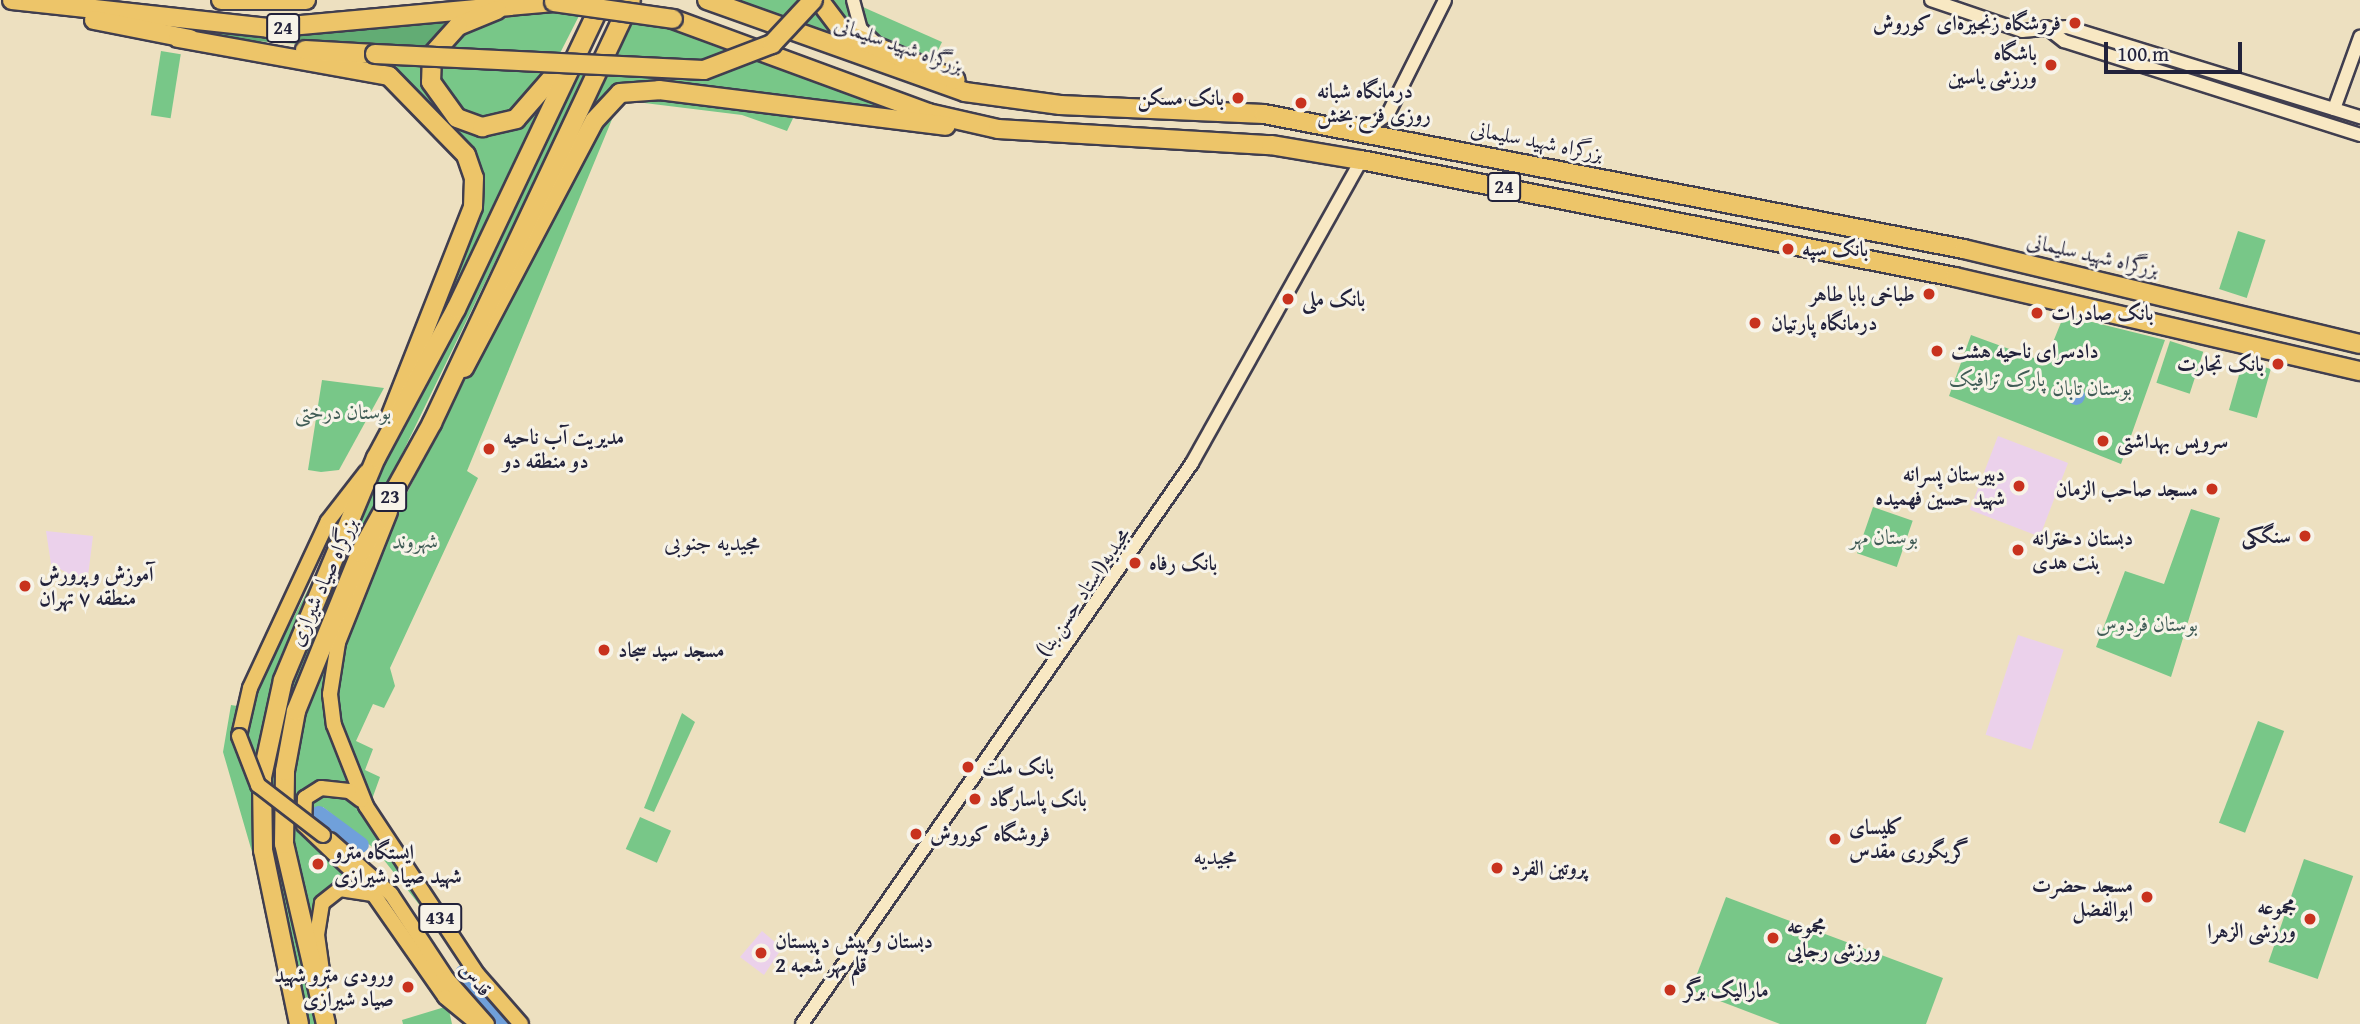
<!DOCTYPE html>
<html>
<head>
<meta charset="utf-8">
<style>
	body { margin:0 }
	#map { position:relative; width:2360px; height:1024px; overflow:hidden; background:#ede0c0; font-family:"Gentium Book Plus",Amiri,serif }
	div>[style] { position:absolute }
	.built>* { inset:0; background:#ebd1eb; transform-origin:0 0 }
	.green>* { inset:0; background:#78c788; transform-origin:0 0 }
	.forest>* { inset:0; background:#62ac74 }
	.water>* { inset:0; background:#70a0da }
	.round { border-radius:50% }
	.river>* { height:16px; margin:-8px; padding:0 8px; transform-origin:8px; border-radius:8px; background:#70a0da }
	.roads { filter:drop-shadow(2px 0 #403e4f) drop-shadow(-2px 0 #403e4f) drop-shadow(0 2px #403e4f) drop-shadow(0 -2px #403e4f) }
	.secondary>* { height:12px; margin:-6px; padding:0 6px; transform-origin:6px; border-radius:6px; background:#f8e8c3 }
	.primary>* { height:14px; margin:-7px; padding:0 7px; transform-origin:7px; border-radius:7px; background:#edc569 }
	.highway>* { height:18px; margin:-9px; padding:0 9px; transform-origin:9px; border-radius:9px; background:#edc569 }
	.bridges { filter:drop-shadow(2px 0 #403e4f) drop-shadow(-2px 0 #403e4f) drop-shadow(0 2px #403e4f) drop-shadow(0 -2px #403e4f) }
	.primary-bridge>* { height:14px; margin:-7px; padding:0 7px; transform-origin:7px; border-radius:7px; background:#edc569 }
	.highway-bridge>* { height:18px; margin:-9px; padding:0 9px; transform-origin:9px; border-radius:9px; background:#edc569 }
	.dots>* { width:19px; height:19px; translate:-50% -50%; box-sizing:border-box; border:4px solid #f7f3e8; border-radius:50% }
	span { translate:-50% -50%; white-space:nowrap; text-align:center; line-height:1.15; -webkit-text-stroke:6px #f7f3e8; paint-order:stroke }
	.shield-label span { padding:2px 5px; background:#f7f3e8; border:2px solid; border-radius:5px; -webkit-text-stroke-width:0 }
	.shield-label { font-size:19px; color:#22223b; font-weight:700 }
	.poi-label { font-size:21px; color:#22223b; font-weight:700 }
	.right { translate:-100% -50%; text-align:right }
	.left { translate:0 -50%; text-align:left }
	.street-label { font-size:21px; color:#22223b }
	.park-label { font-size:21px; color:#405c56 }
	.neighbourhood-label { font-size:23px; color:#22223b }
	.scale { position:absolute; left:2104px; top:42px; width:138px; height:32px; box-sizing:border-box; border:4px solid #22223b; border-top:0; padding-left:9px; font-size:21px; line-height:24px; white-space:nowrap; color:#22223b; -webkit-text-stroke:5px #f7f3e8; paint-order:stroke }
</style>
</head>
<body>
<div id="map">
	<div class="built">
		<div style="left:1998px;top:436px;width:75px;height:79px;rotate:21deg"></div>
		<div style="clip-path:polygon(46px 531px,93px 536px,87px 584px,51px 564px)"></div>
		<div style="left:2018px;top:635px;width:48px;height:105px;rotate:18deg"></div>
		<div style="clip-path:polygon(762px 931px,782px 948px,764px 975px,740px 957px)"></div>
	</div>
	<div class="green">
		<div style="clip-path:polygon(721px 0,807px 0,787px 24px)"></div>
		<div style="clip-path:polygon(822px 0,847px 0,862px 41px)"></div>
		<div style="clip-path:polygon(856px 4px,942px 42px,931px 65px,870px 33px)"></div>
		<div style="clip-path:polygon(818px 8px,857px 44px,801px 28px)"></div>
		<div style="clip-path:polygon(538px 11px,581px 12px,557px 59px,451px 54px,465px 27px)"></div>
		<div style="clip-path:polygon(633px 19px,665px 26px,754px 49px,718px 62px,612px 63px)"></div>
		<div style="left:161px;top:51px;width:20px;height:65px;rotate:9deg"></div>
		<div style="clip-path:polygon(765px 58px,924px 120px,621px 89px,487px 310px,602px 76px,703px 78px)"></div>
		<div style="clip-path:polygon(364px 61px,423px 64px,428px 89px,494px 130px,560px 74px,397px 414px,477px 176px)"></div>
		<div style="clip-path:polygon(431px 65px,549px 72px,528px 102px,494px 122px,457px 114px)"></div>
		<div style="clip-path:polygon(578px 74px,586px 74px,322px 619px,290px 710px,276px 794px,269px 789px,283px 710px,350px 534px)"></div>
		<div style="clip-path:polygon(639px 92px,796px 112px,787px 131px,742px 115px,620px 100px,467px 471px,478px 478px,390px 668px,395px 686px,384px 708px,373px 704px,356px 741px,373px 749px,365px 770px,380px 777px,371px 802px,337px 723px,343px 644px,388px 530px,600px 116px,614px 100px)"></div>
		<div style="left:2238px;top:231px;width:29px;height:61px;rotate:18deg"></div>
		<div style="clip-path:polygon(2064px 315px,2165px 340px,2121px 464px,1949px 396px,1971px 335px,2045px 362px)"></div>
		<div style="left:2170px;top:341px;width:35px;height:44px;rotate:18deg"></div>
		<div style="left:2243px;top:361px;width:29px;height:51px;rotate:16deg"></div>
		<div style="clip-path:polygon(322px 380px,384px 388px,339px 470px,321px 472px,308px 470px)"></div>
		<div style="left:1873px;top:507px;width:42px;height:49px;rotate:19deg"></div>
		<div style="clip-path:polygon(350px 508px,276px 676px,255px 769px,245px 736px,250px 702px)"></div>
		<div style="clip-path:polygon(2191px 509px,2220px 518px,2171px 677px,2096px 647px,2125px 571px,2164px 584px)"></div>
		<div style="clip-path:polygon(338px 618px,331px 733px,351px 787px,322px 783px,297px 808px,290px 803px,292px 775px,306px 704px)"></div>
		<div style="clip-path:polygon(231px 705px,237px 706px,236px 754px,254px 788px,259px 876px,223px 752px)"></div>
		<div style="clip-path:polygon(682px 713px,695px 722px,654px 812px,644px 808px)"></div>
		<div style="left:2258px;top:721px;width:28px;height:109px;rotate:21deg"></div>
		<div style="clip-path:polygon(320px 791px,354px 798px,448px 941px,376px 850px,323px 807px,314px 820px,303px 812px)"></div>
		<div style="clip-path:polygon(268px 800px,276px 806px,281px 875px,315px 1024px,309px 1024px,273px 868px)"></div>
		<div style="clip-path:polygon(290px 816px,354px 876px,354px 882px,335px 885px,317px 901px,314px 947px,296px 880px)"></div>
		<div style="left:640px;top:817px;width:34px;height:35px;rotate:24deg"></div>
		<div style="left:2304px;top:859px;width:52px;height:109px;rotate:19deg"></div>
		<div style="clip-path:polygon(1726px 897px,1943px 978px,1926px 1024px,1780px 1024px,1691px 990px)"></div>
		<div style="clip-path:polygon(448px 1006px,452px 1024px,403px 1024px,402px 1020px)"></div>
	</div>
	<div class="forest">
		<div style="clip-path:polygon(471px 10px,424px 52px,222px 39px,134px 21px,222px 32px)"></div>
	</div>
	<div class="water">
		<div class="round" style="left:2067px;top:387px;width:18px;height:18px"></div>
	</div>
	<div class="river">
		<div style="left:319px;top:814px;width:52px;rotate:36.4deg"></div>
		<div style="left:463px;top:973px;width:67px;rotate:49.2deg"></div>
	</div>
	<div class="roads">
		<div class="secondary">
			<div style="left:853px;top:0;width:30px;rotate:75deg"></div>
			<div style="left:861px;top:29px;width:18px;rotate:43deg"></div>
			<div style="left:1931px;top:0;width:96px;rotate:18.8deg"></div>
			<div style="left:2022px;top:31px;width:45px;rotate:-5.1deg"></div>
			<div style="left:2067px;top:27px;width:307px;rotate:17.1deg"></div>
			<div style="left:2046px;top:27px;width:23px;rotate:38deg"></div>
			<div style="left:2064px;top:41px;width:311px;rotate:17.6deg"></div>
			<div style="left:2334px;top:109px;width:77px;rotate:-70.1deg"></div>
			<div style="left:1352px;top:124px;width:21px;rotate:3deg"></div>
			<div style="left:1373px;top:125px;width:19px;rotate:-36deg"></div>
			<div style="left:1388px;top:114px;width:127px;rotate:-63.4deg"></div>
			<div style="left:802px;top:1024px;width:683px;rotate:-55.19deg"></div>
			<div style="left:1192px;top:463px;width:347px;rotate:-60.8deg"></div>
		</div>
		<div class="primary">
			<div style="left:390px;top:512px;width:141px;rotate:111.7deg"></div>
			<div style="left:338px;top:643px;width:52px;rotate:98.9deg"></div>
			<div style="left:330px;top:694px;width:31px;rotate:83deg"></div>
			<div style="left:334px;top:725px;width:87px;rotate:68.4deg"></div>
			<div style="left:366px;top:806px;width:203px;rotate:56.5deg"></div>
			<div style="left:478px;top:975px;width:65px;rotate:48.7deg"></div>
			<div style="left:239px;top:736px;width:49px;rotate:-77.1deg"></div>
			<div style="left:250px;top:688px;width:184px;rotate:-65deg"></div>
			<div style="left:328px;top:521px;width:62px;rotate:-52.2deg"></div>
			<div style="left:361px;top:800px;width:15px;rotate:-143deg"></div>
			<div style="left:349px;top:791px;width:28px;rotate:-174deg"></div>
			<div style="left:321px;top:788px;width:19px;rotate:148deg"></div>
			<div style="left:305px;top:798px;width:27px;rotate:92deg"></div>
			<div style="left:304px;top:825px;width:87px;rotate:43.6deg"></div>
			<div style="left:367px;top:885px;width:136px;rotate:55.1deg"></div>
			<div style="left:445px;top:997px;width:43px;rotate:39.3deg"></div>
			<div style="left:330px;top:840px;width:81px;rotate:41.5deg"></div>
			<div style="left:391px;top:894px;width:102px;rotate:56.6deg"></div>
			<div style="left:447px;top:979px;width:60px;rotate:48.4deg"></div>
			<div style="left:323px;top:978px;width:43px;rotate:-97.9deg"></div>
			<div style="left:317px;top:935px;width:32px;rotate:-81deg"></div>
			<div style="left:322px;top:903px;width:23px;rotate:-38deg"></div>
			<div style="left:340px;top:889px;width:33px;rotate:9deg"></div>
		</div>
		<div class="highway">
			<div style="left:12px;top:0;width:258px;rotate:6.2deg"></div>
			<div style="left:268px;top:28px;width:287px;rotate:-5.2deg"></div>
			<div style="left:221px;top:0;width:85px"></div>
			<div style="left:707px;top:0;width:274px;rotate:19.6deg"></div>
			<div style="left:965px;top:92px;width:96px;rotate:7.8deg"></div>
			<div style="left:1060px;top:105px;width:204px;rotate:2.5deg"></div>
			<div style="left:1264px;top:114px;width:713px;rotate:10.92deg"></div>
			<div style="left:1964px;top:249px;width:407px;rotate:13.5deg"></div>
			<div style="left:819px;top:0;width:41px;rotate:52.9deg"></div>
			<div style="left:844px;top:33px;width:121px;rotate:22.8deg"></div>
			<div style="left:497px;top:10px;width:42px;rotate:157.7deg"></div>
			<div style="left:458px;top:26px;width:39px;rotate:132deg"></div>
			<div style="left:432px;top:55px;width:27px;rotate:92deg"></div>
			<div style="left:431px;top:82px;width:44px;rotate:54.2deg"></div>
			<div style="left:457px;top:118px;width:27px;rotate:20deg"></div>
			<div style="left:482px;top:127px;width:35px;rotate:-13deg"></div>
			<div style="left:516px;top:119px;width:73px;rotate:-48.9deg"></div>
			<div style="left:673px;top:19px;width:272px;rotate:20.2deg"></div>
			<div style="left:928px;top:113px;width:72px;rotate:12.9deg"></div>
			<div style="left:998px;top:129px;width:273px;rotate:3.4deg"></div>
			<div style="left:1271px;top:145px;width:91px;rotate:9.5deg"></div>
			<div style="left:1361px;top:160px;width:605px;rotate:11.14deg"></div>
			<div style="left:1955px;top:277px;width:416px;rotate:13.1deg"></div>
			<div style="left:94px;top:20px;width:98px;rotate:11.2deg"></div>
			<div style="left:178px;top:38px;width:214px;rotate:10.2deg"></div>
			<div style="left:389px;top:76px;width:110px;rotate:45.7deg"></div>
			<div style="left:466px;top:155px;width:24px;rotate:71deg"></div>
			<div style="left:474px;top:178px;width:29px;rotate:92deg"></div>
			<div style="left:473px;top:207px;width:227px;rotate:111.5deg"></div>
			<div style="left:305px;top:50px;width:70px;rotate:3.3deg"></div>
			<div style="left:464px;top:368px;width:280px;rotate:-62.2deg"></div>
			<div style="left:595px;top:120px;width:37px;rotate:-47deg"></div>
			<div style="left:620px;top:93px;width:39px;rotate:-4deg"></div>
			<div style="left:659px;top:90px;width:289px;rotate:7.1deg"></div>
			<div style="left:299px;top:1024px;width:178px;rotate:-101.7deg"></div>
			<div style="left:263px;top:850px;width:73px;rotate:-90.8deg"></div>
			<div style="left:262px;top:777px;width:99px;rotate:-77.8deg"></div>
			<div style="left:283px;top:680px;width:241px;rotate:-67.3deg"></div>
			<div style="left:376px;top:458px;width:169px;rotate:-61.8deg"></div>
			<div style="left:456px;top:309px;width:342px;rotate:-64.6deg"></div>
			<div style="left:326px;top:1024px;width:185px;rotate:-103.1deg"></div>
			<div style="left:284px;top:844px;width:73px;rotate:-89.2deg"></div>
			<div style="left:285px;top:771px;width:61px;rotate:-79.6deg"></div>
			<div style="left:296px;top:711px;width:170px;rotate:-67.9deg"></div>
			<div style="left:360px;top:553px;width:149px;rotate:-61deg"></div>
			<div style="left:432px;top:423px;width:467px;rotate:-64.8deg"></div>
		</div>
	</div>
	<div class="bridges">
		<div class="primary-bridge">
			<div style="left:239px;top:736px;width:53px;rotate:68.8deg"></div>
			<div style="left:258px;top:785px;width:82px;rotate:37.6deg"></div>
		</div>
		<div class="highway-bridge">
			<div style="left:554px;top:2px;width:120px;rotate:8.1deg"></div>
			<div style="left:375px;top:54px;width:329px;rotate:2.8deg"></div>
			<div style="left:704px;top:70px;width:73px;rotate:-20.9deg"></div>
			<div style="left:772px;top:44px;width:60px;rotate:-47deg"></div>
		</div>
	</div>
	<div class="dots">
		<div style="left:2075px;top:23px;background:#c8321e"></div>
		<div style="left:2051px;top:65px;background:#c8321e"></div>
		<div style="left:1238px;top:98px;background:#c8321e"></div>
		<div style="left:1301px;top:103px;background:#c8321e"></div>
		<div style="left:1788px;top:249px;background:#c8321e"></div>
		<div style="left:1929px;top:294px;background:#c8321e"></div>
		<div style="left:1288px;top:299px;background:#c8321e"></div>
		<div style="left:2037px;top:313px;background:#c8321e"></div>
		<div style="left:1755px;top:323px;background:#c8321e"></div>
		<div style="left:1937px;top:351px;background:#c8321e"></div>
		<div style="left:2278px;top:364px;background:#c8321e"></div>
		<div style="left:2103px;top:441px;background:#c8321e"></div>
		<div style="left:489px;top:449px;background:#c8321e"></div>
		<div style="left:2019px;top:486px;background:#c8321e"></div>
		<div style="left:2212px;top:489px;background:#c8321e"></div>
		<div style="left:2305px;top:536px;background:#c8321e"></div>
		<div style="left:2018px;top:550px;background:#c8321e"></div>
		<div style="left:1135px;top:563px;background:#c8321e"></div>
		<div style="left:25px;top:586px;background:#c8321e"></div>
		<div style="left:604px;top:650px;background:#c8321e"></div>
		<div style="left:968px;top:767px;background:#c8321e"></div>
		<div style="left:975px;top:799px;background:#c8321e"></div>
		<div style="left:916px;top:834px;background:#c8321e"></div>
		<div style="left:1835px;top:839px;background:#c8321e"></div>
		<div style="left:318px;top:864px;background:#c8321e"></div>
		<div style="left:1497px;top:868px;background:#c8321e"></div>
		<div style="left:2147px;top:897px;background:#c8321e"></div>
		<div style="left:2310px;top:919px;background:#c8321e"></div>
		<div style="left:1773px;top:938px;background:#c8321e"></div>
		<div style="left:761px;top:953px;background:#c8321e"></div>
		<div style="left:408px;top:987px;background:#c8321e"></div>
		<div style="left:1670px;top:990px;background:#c8321e"></div>
	</div>
	<div class="shield-label">
		<span style="left:283px;top:28px">24</span>
		<span style="left:1504px;top:187px">24</span>
		<span style="left:390px;top:497px">23</span>
		<span style="left:440px;top:918px">434</span>
	</div>
	<div class="poi-label">
		<span class="right" style="left:2061px;top:23px">فروشگاه زنجیره‌ای کوروش</span>
		<span class="right" style="left:2037px;top:65px">باشگاه<br>ورزشی یاسین</span>
		<span class="left" style="left:1317px;top:103px">درمانگاه شبانه<br>روزی فرح بخش</span>
		<span class="right" style="left:1224px;top:98px">بانک مسکن</span>
		<span class="left" style="left:1802px;top:249px">بانک سپه</span>
		<span class="right" style="left:1915px;top:294px">طباخی بابا طاهر</span>
		<span class="left" style="left:1302px;top:299px">بانک ملی</span>
		<span class="left" style="left:2051px;top:313px">بانک صادرات</span>
		<span class="left" style="left:1771px;top:323px">درمانگاه پارتیان</span>
		<span class="left" style="left:1951px;top:351px">دادسرای ناحیه هشت</span>
		<span class="right" style="left:2264px;top:364px">بانک تجارت</span>
		<span class="left" style="left:503px;top:449px">مدیریت آب ناحیه<br>دو منطقه دو</span>
		<span class="left" style="left:2117px;top:441px">سرویس بهداشتی</span>
		<span class="right" style="left:2005px;top:486px">دبیرستان پسرانه<br>شهید حسین فهمیده</span>
		<span class="right" style="left:2198px;top:489px">مسجد صاحب الزمان</span>
		<span class="right" style="left:2291px;top:536px">سنگکی</span>
		<span class="left" style="left:2032px;top:550px">دبستان دخترانه<br>بنت هدی</span>
		<span class="left" style="left:1149px;top:563px">بانک رفاه</span>
		<span class="left" style="left:39px;top:586px">آموزش و پرورش<br>منطقه ۷ تهران</span>
		<span class="left" style="left:618px;top:650px">مسجد سید سجاد</span>
		<span class="left" style="left:982px;top:767px">بانک ملت</span>
		<span class="left" style="left:989px;top:799px">بانک پاسارگاد</span>
		<span class="left" style="left:1849px;top:839px">کلیسای<br>گریگوری مقدس</span>
		<span class="left" style="left:930px;top:834px">فروشگاه کوروش</span>
		<span class="left" style="left:334px;top:864px">ایستگاه مترو<br>شهید صیاد شیرازی</span>
		<span class="left" style="left:1511px;top:868px">پروتین الفرد</span>
		<span class="right" style="left:2133px;top:897px">مسجد حضرت<br>ابوالفضل</span>
		<span class="right" style="left:2296px;top:919px">مجموعه<br>ورزشی الزهرا</span>
		<span class="left" style="left:1787px;top:938px">مجموعه<br>ورزشی رجایی</span>
		<span class="left" style="left:775px;top:953px">دبستان و پیش دپبستان<br>قلم مهر شعبه 2</span>
		<span class="right" style="left:394px;top:987px">ورودی مترو شهید<br>صیاد شیرازی</span>
		<span class="left" style="left:1684px;top:990px">مارالیک برگر</span>
	</div>
	<div class="street-label">
		<span style="left:899px;top:45px;rotate:19deg">بزرگراه شهید سلیمانی</span>
		<span style="left:1537px;top:141px;rotate:11deg">بزرگراه شهید سلیمانی</span>
		<span style="left:2093px;top:255px;rotate:13deg">بزرگراه شهید سلیمانی</span>
		<span style="left:323px;top:582px;rotate:-66deg">بزرگراه صیاد شیرازی</span>
		<span style="left:1083px;top:592px;rotate:-56deg">مجیدیه(استاد حسن بنا)</span>
		<span style="left:476px;top:979px;rotate:51deg">قدس</span>
	</div>
	<div class="park-label">
		<span style="left:1997px;top:379px">پارک ترافیک</span>
		<span style="left:2092px;top:388px">بوستان تابان</span>
		<span style="left:343px;top:412px">بوستان درختی</span>
		<span style="left:1884px;top:537px">بوستان مهر</span>
		<span style="left:415px;top:541px">شهروند</span>
		<span style="left:2147px;top:624px">بوستان فردوس</span>
	</div>
	<div class="neighbourhood-label">
		<span style="left:712px;top:542px">مجیدیه جنوبی</span>
		<span style="left:1215px;top:856px">مجیدیه</span>
	</div>
	<div class="scale">100 m</div>
</div>
</body>
</html>
